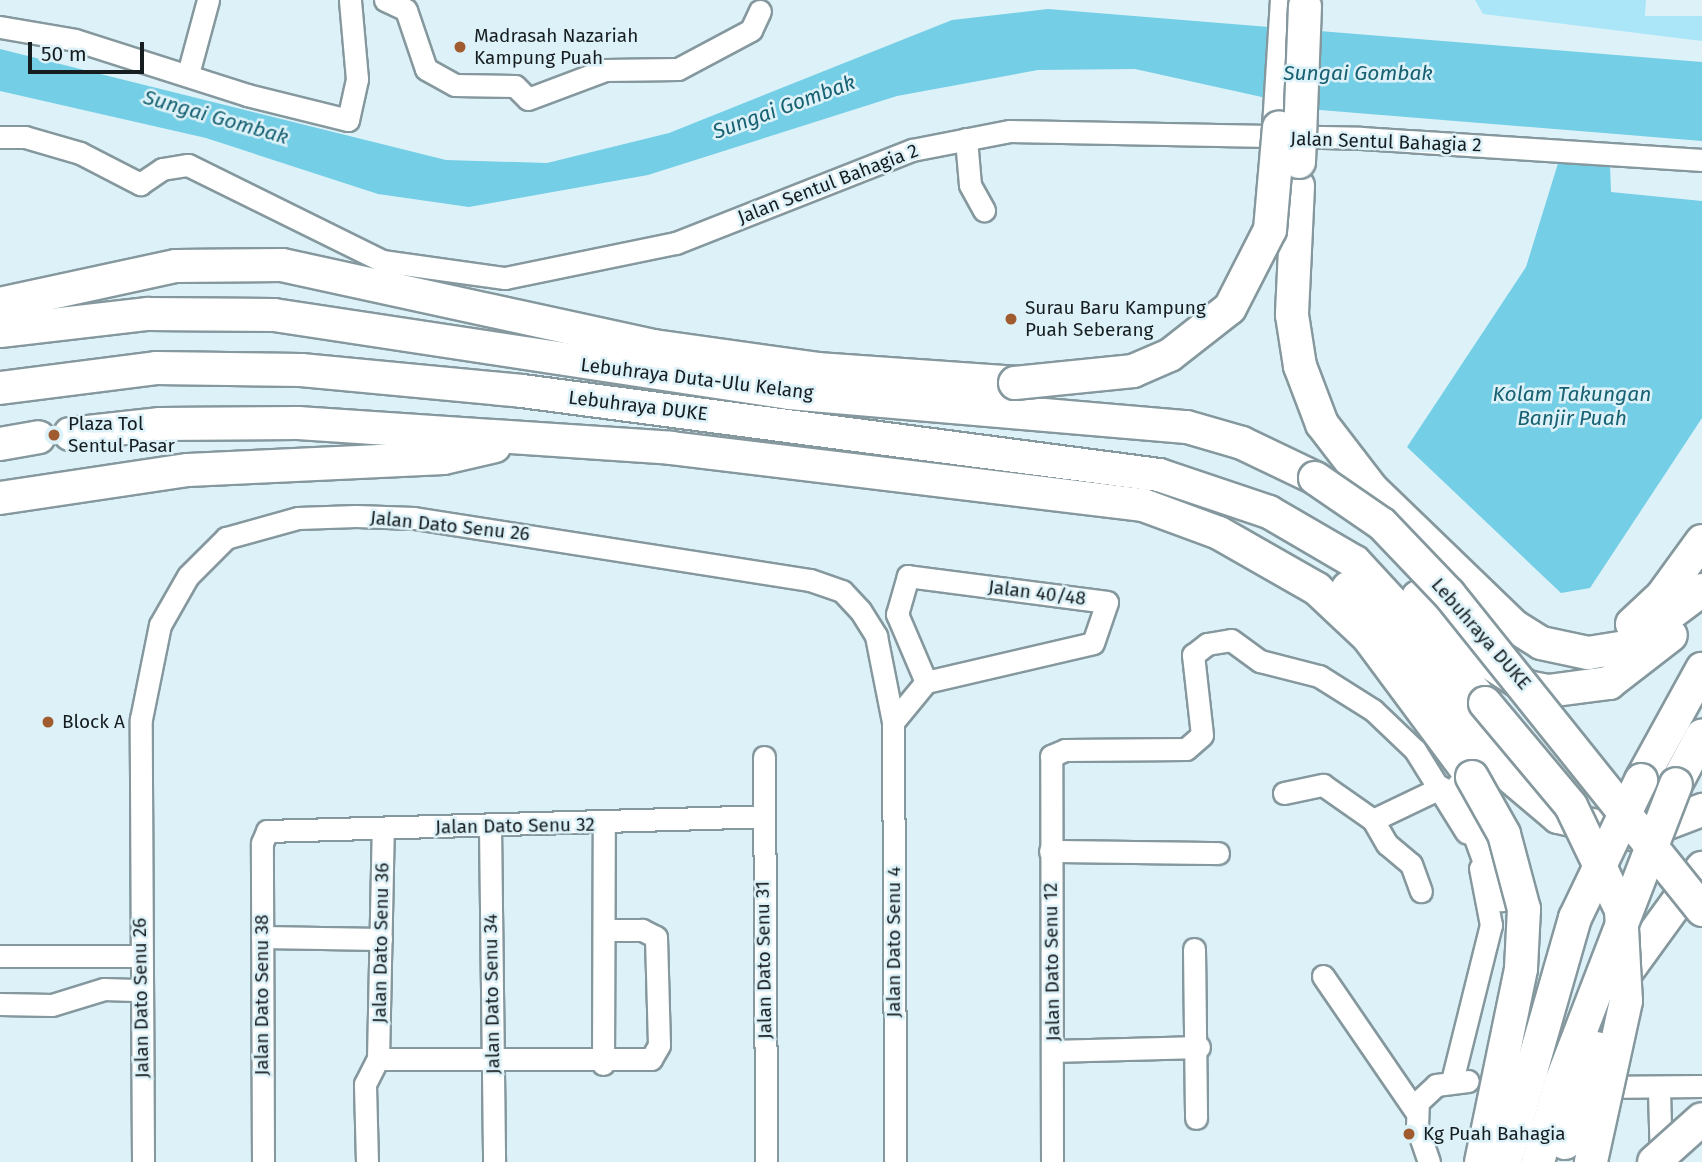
<!DOCTYPE html>
<html>
<head>
<meta charset="utf-8">
<style>
	body { margin:0 }
	#map { position:relative; width:1702px; height:1162px; overflow:hidden; background:#ddf2f8; font-family:"Fira Sans",sans-serif }
	div>[style] { position:absolute }
	.green>* { inset:0; background:#aae6f7 }
	.water>* { inset:0; background:#74cee6 }
	.roads { filter:drop-shadow(2px 0 #85989e) drop-shadow(-2px 0 #85989e) drop-shadow(0 2px #85989e) drop-shadow(0 -2px #85989e) }
	.minor>* { height:21px; margin:-10.5px; padding:0 10.5px; transform-origin:10.5px; border-radius:10.5px; background:#fff }
	.highway>* { height:32px; margin:-16px; padding:0 16px; transform-origin:16px; border-radius:16px; background:#fff }
	.bridges { filter:drop-shadow(2px 0 #85989e) drop-shadow(-2px 0 #85989e) drop-shadow(0 2px #85989e) drop-shadow(0 -2px #85989e) }
	.highway-bridge>* { height:32px; margin:-16px; padding:0 16px; transform-origin:16px; border-radius:16px; background:#fff }
	.dots>* { width:19px; height:19px; translate:-50% -50%; box-sizing:border-box; border:4px solid #ddf2f8; border-radius:50% }
	span { translate:-50% -50%; white-space:nowrap; text-align:center; line-height:1.15; -webkit-text-stroke:5px #ddf2f8; paint-order:stroke }
	.poi-label { font-size:19px; color:#161d20 }
	.left { translate:0 -50%; text-align:left }
	.street-label { font-size:19px; color:#161d20 }
	.water-label { font-size:21px; color:#176172; font-style:italic }
	.scale { position:absolute; left:28px; top:42px; width:116px; height:32px; box-sizing:border-box; border:4px solid #161d20; border-top:0; padding-left:9px; font-size:21px; line-height:24px; white-space:nowrap; color:#161d20; -webkit-text-stroke:5px #ddf2f8; paint-order:stroke }
</style>
</head>
<body>
<div id="map">
	<div class="green">
		<div style="clip-path:polygon(1475px 0,1646px 0,1645px 16px,1702px 16px,1702px 41px,1483px 14px)"></div>
	</div>
	<div class="water">
		<div style="clip-path:polygon(1048px 9px,1702px 62px,1702px 141px,1320px 110px,1135px 69px,1038px 70px,897px 96px,648px 175px,469px 207px,378px 194px,206px 138px,0 91px,0 49px,446px 160px,547px 163px,669px 133px,952px 20px)"></div>
		<div style="clip-path:polygon(1559px 160px,1610px 164px,1611px 192px,1702px 201px,1702px 418px,1590px 588px,1561px 593px,1407px 447px,1526px 267px)"></div>
	</div>
	<div class="roads">
		<div class="minor">
			<div style="left:385px;top:0;width:23px;rotate:25deg"></div>
			<div style="left:406px;top:10px;width:62px;rotate:71.3deg"></div>
			<div style="left:426px;top:69px;width:33px;rotate:29deg"></div>
			<div style="left:455px;top:85px;width:60px;rotate:1deg"></div>
			<div style="left:515px;top:86px;width:18px;rotate:45deg"></div>
			<div style="left:528px;top:99px;width:82px;rotate:-20.6deg"></div>
			<div style="left:605px;top:70px;width:73px;rotate:-0.8deg"></div>
			<div style="left:678px;top:69px;width:83px;rotate:-28.1deg"></div>
			<div style="left:751px;top:30px;width:21px;rotate:-65deg"></div>
			<div style="left:0;top:27px;width:76px;rotate:9.8deg"></div>
			<div style="left:75px;top:40px;width:181px;rotate:17.7deg"></div>
			<div style="left:247px;top:95px;width:104px;rotate:13.9deg"></div>
			<div style="left:348px;top:120px;width:42px;rotate:-77.6deg"></div>
			<div style="left:357px;top:79px;width:79px;rotate:-95.1deg"></div>
			<div style="left:188px;top:74px;width:77px;rotate:-74.9deg"></div>
			<div style="left:0;top:137px;width:25px"></div>
			<div style="left:25px;top:137px;width:57px;rotate:16.2deg"></div>
			<div style="left:80px;top:153px;width:68px;rotate:27.3deg"></div>
			<div style="left:140px;top:184px;width:27px;rotate:-34deg"></div>
			<div style="left:162px;top:169px;width:26px;rotate:-9deg"></div>
			<div style="left:188px;top:165px;width:216px;rotate:26.3deg"></div>
			<div style="left:382px;top:261px;width:124px;rotate:7.9deg"></div>
			<div style="left:505px;top:278px;width:175px;rotate:-11.6deg"></div>
			<div style="left:676px;top:243px;width:254px;rotate:-21.5deg"></div>
			<div style="left:912px;top:150px;width:100px;rotate:-11deg"></div>
			<div style="left:1010px;top:131px;width:351px;rotate:1.1deg"></div>
			<div style="left:1361px;top:138px;width:342px;rotate:3.7deg"></div>
			<div style="left:966px;top:139px;width:46px;rotate:85deg"></div>
			<div style="left:970px;top:185px;width:29px;rotate:61deg"></div>
			<div style="left:893px;top:722px;width:52px;rotate:-50.5deg"></div>
			<div style="left:926px;top:682px;width:171px;rotate:-13.1deg"></div>
			<div style="left:1093px;top:643px;width:43px;rotate:-71.1deg"></div>
			<div style="left:1107px;top:602px;width:201px;rotate:-172.6deg"></div>
			<div style="left:908px;top:576px;width:40px;rotate:106deg"></div>
			<div style="left:897px;top:614px;width:74px;rotate:66.9deg"></div>
			<div style="left:764px;top:757px;width:405px;rotate:89.7deg"></div>
			<div style="left:1284px;top:793px;width:40px;rotate:-12deg"></div>
			<div style="left:1323px;top:785px;width:61px;rotate:35deg"></div>
			<div style="left:1373px;top:820px;width:76px;rotate:-25.6deg"></div>
			<div style="left:1373px;top:820px;width:28px;rotate:60deg"></div>
			<div style="left:1387px;top:844px;width:31px;rotate:40deg"></div>
			<div style="left:1411px;top:864px;width:29px;rotate:70deg"></div>
			<div style="left:490px;top:826px;width:336px;rotate:89.3deg"></div>
			<div style="left:1050px;top:851px;width:168px;rotate:0.7deg"></div>
			<div style="left:262px;top:937px;width:119px;rotate:1deg"></div>
			<div style="left:1194px;top:949px;width:169px;rotate:89.3deg"></div>
			<div style="left:0;top:956px;width:140px"></div>
			<div style="left:1323px;top:976px;width:165px;rotate:55.6deg"></div>
			<div style="left:0;top:1004px;width:52px;rotate:1.1deg"></div>
			<div style="left:52px;top:1005px;width:54px;rotate:-17.1deg"></div>
			<div style="left:104px;top:989px;width:38px;rotate:2deg"></div>
			<div style="left:1053px;top:1051px;width:146px;rotate:-1.6deg"></div>
			<div style="left:378px;top:1059px;width:273px"></div>
			<div style="left:651px;top:1059px;width:16px;rotate:-60deg"></div>
			<div style="left:659px;top:1045px;width:108px;rotate:-91.6deg"></div>
			<div style="left:656px;top:937px;width:16px;rotate:-153deg"></div>
			<div style="left:642px;top:930px;width:37px;rotate:180deg"></div>
			<div style="left:603px;top:1064px;width:240px;rotate:-89.8deg"></div>
			<div style="left:1452px;top:1081px;width:161px;rotate:-76deg"></div>
			<div style="left:1491px;top:925px;width:58px;rotate:-100.9deg"></div>
			<div style="left:1596px;top:1087px;width:106px;rotate:-0.5deg"></div>
			<div style="left:1659px;top:1091px;width:71px;rotate:88.4deg"></div>
			<div style="left:143px;top:1162px;width:443px;rotate:-90.3deg"></div>
			<div style="left:141px;top:719px;width:96px;rotate:-78.6deg"></div>
			<div style="left:160px;top:625px;width:56px;rotate:-60.3deg"></div>
			<div style="left:188px;top:576px;width:54px;rotate:-45deg"></div>
			<div style="left:226px;top:538px;width:75px;rotate:-15.5deg"></div>
			<div style="left:298px;top:518px;width:58px;rotate:-2deg"></div>
			<div style="left:356px;top:516px;width:58px;rotate:2deg"></div>
			<div style="left:414px;top:518px;width:401px;rotate:8.9deg"></div>
			<div style="left:810px;top:580px;width:34px;rotate:19deg"></div>
			<div style="left:842px;top:591px;width:26px;rotate:47deg"></div>
			<div style="left:860px;top:610px;width:31px;rotate:58deg"></div>
			<div style="left:876px;top:636px;width:88px;rotate:78.8deg"></div>
			<div style="left:893px;top:722px;width:440px;rotate:89.7deg"></div>
			<div style="left:263px;top:1162px;width:319px;rotate:-90.2deg"></div>
			<div style="left:262px;top:843px;width:13px;rotate:-67deg"></div>
			<div style="left:267px;top:831px;width:495px;rotate:-1.7deg"></div>
			<div style="left:367px;top:1162px;width:78px;rotate:-91.5deg"></div>
			<div style="left:365px;top:1084px;width:28px;rotate:-63deg"></div>
			<div style="left:378px;top:1059px;width:231px;rotate:-88.8deg"></div>
			<div style="left:1052px;top:1162px;width:406px;rotate:-90.1deg"></div>
			<div style="left:1051px;top:756px;width:15px;rotate:-23deg"></div>
			<div style="left:1065px;top:750px;width:121px;rotate:-0.5deg"></div>
			<div style="left:1186px;top:749px;width:21px;rotate:-41deg"></div>
			<div style="left:1202px;top:735px;width:81px;rotate:-96.4deg"></div>
			<div style="left:1193px;top:655px;width:18px;rotate:-38deg"></div>
			<div style="left:1207px;top:644px;width:24px;rotate:-9deg"></div>
			<div style="left:1231px;top:640px;width:36px;rotate:36deg"></div>
			<div style="left:1260px;top:661px;width:61px;rotate:14.3deg"></div>
			<div style="left:1319px;top:676px;width:64px;rotate:32.2deg"></div>
			<div style="left:1373px;top:710px;width:58px;rotate:43.6deg"></div>
			<div style="left:1415px;top:750px;width:97px;rotate:58.1deg"></div>
			<div style="left:1429px;top:1162px;width:37px;rotate:-109deg"></div>
			<div style="left:1417px;top:1127px;width:25px;rotate:-88deg"></div>
			<div style="left:1418px;top:1102px;width:25px;rotate:-43deg"></div>
			<div style="left:1436px;top:1085px;width:32px;rotate:-7deg"></div>
		</div>
		<div class="highway">
			<div style="left:1279px;top:127px;width:127px;rotate:-86.4deg"></div>
			<div style="left:1298px;top:186px;width:129px;rotate:92.7deg"></div>
			<div style="left:1292px;top:315px;width:52px;rotate:81.1deg"></div>
			<div style="left:1300px;top:366px;width:62px;rotate:69.2deg"></div>
			<div style="left:1322px;top:424px;width:82px;rotate:52.4deg"></div>
			<div style="left:1372px;top:489px;width:197px;rotate:44deg"></div>
			<div style="left:1514px;top:626px;width:32px;rotate:32deg"></div>
			<div style="left:1541px;top:643px;width:48px;rotate:12deg"></div>
			<div style="left:1588px;top:653px;width:38px;rotate:-9deg"></div>
			<div style="left:1626px;top:647px;width:95px;rotate:-36.9deg"></div>
			<div style="left:0;top:304px;width:180px;rotate:-12.2deg"></div>
			<div style="left:176px;top:266px;width:106px;rotate:-0.5deg"></div>
			<div style="left:282px;top:265px;width:381px;rotate:12.3deg"></div>
			<div style="left:654px;top:346px;width:165px;rotate:8deg"></div>
			<div style="left:817px;top:369px;width:198px;rotate:4deg"></div>
			<div style="left:0;top:331px;width:149px;rotate:-6.6deg"></div>
			<div style="left:148px;top:314px;width:126px;rotate:0.5deg"></div>
			<div style="left:274px;top:315px;width:521px;rotate:8.61deg"></div>
			<div style="left:789px;top:393px;width:399px;rotate:4.9deg"></div>
			<div style="left:1187px;top:427px;width:57px;rotate:16.2deg"></div>
			<div style="left:1242px;top:443px;width:81px;rotate:25.6deg"></div>
			<div style="left:0;top:388px;width:157px;rotate:-7.3deg"></div>
			<div style="left:156px;top:368px;width:145px;rotate:0.8deg"></div>
			<div style="left:301px;top:370px;width:222px;rotate:5.4deg"></div>
			<div style="left:522px;top:391px;width:643px;rotate:7.51deg"></div>
			<div style="left:1159px;top:475px;width:116px;rotate:18.6deg"></div>
			<div style="left:1269px;top:512px;width:99px;rotate:30.2deg"></div>
			<div style="left:1355px;top:562px;width:192px;rotate:47.3deg"></div>
			<div style="left:70px;top:434px;width:91px;rotate:-6.3deg"></div>
			<div style="left:160px;top:424px;width:138px;rotate:-0.4deg"></div>
			<div style="left:298px;top:423px;width:374px;rotate:3.8deg"></div>
			<div style="left:671px;top:448px;width:475px;rotate:6.9deg"></div>
			<div style="left:1143px;top:505px;width:81px;rotate:20.2deg"></div>
			<div style="left:1219px;top:533px;width:113px;rotate:29.7deg"></div>
			<div style="left:1317px;top:589px;width:70px;rotate:43.3deg"></div>
			<div style="left:1368px;top:637px;width:174px;rotate:53.4deg"></div>
			<div style="left:0;top:444px;width:39px;rotate:-10deg"></div>
			<div style="left:0;top:498px;width:190px;rotate:-8.5deg"></div>
			<div style="left:188px;top:470px;width:256px;rotate:-2.7deg"></div>
			<div style="left:444px;top:458px;width:52px;rotate:-13.2deg"></div>
			<div style="left:1348px;top:588px;width:46px;rotate:42.4deg"></div>
			<div style="left:1382px;top:619px;width:190px;rotate:51.6deg"></div>
			<div style="left:1500px;top:768px;width:76px;rotate:40.2deg"></div>
			<div style="left:1558px;top:817px;width:80px;rotate:13deg"></div>
			<div style="left:1636px;top:835px;width:71px;rotate:-20.7deg"></div>
			<div style="left:1418px;top:597px;width:78px;rotate:45deg"></div>
			<div style="left:1473px;top:652px;width:64px;rotate:32.9deg"></div>
			<div style="left:1527px;top:687px;width:21px;rotate:11deg"></div>
			<div style="left:1548px;top:691px;width:62px;rotate:-7.5deg"></div>
			<div style="left:1609px;top:683px;width:78px;rotate:-37.7deg"></div>
			<div style="left:1632px;top:624px;width:41px;rotate:-43deg"></div>
			<div style="left:1662px;top:596px;width:68px;rotate:-54deg"></div>
			<div style="left:1641px;top:780px;width:127px;rotate:-61.2deg"></div>
			<div style="left:1676px;top:784px;width:55px;rotate:-62deg"></div>
			<div style="left:1463px;top:788px;width:114px;rotate:70deg"></div>
			<div style="left:1596px;top:1048px;width:66px;rotate:-71.6deg"></div>
			<div style="left:1617px;top:985px;width:145px;rotate:-54deg"></div>
		</div>
	</div>
	<div class="bridges">
		<div class="highway-bridge">
			<div style="left:1299px;top:162px;width:156px;rotate:-87.8deg"></div>
			<div style="left:1015px;top:383px;width:119px;rotate:-5.8deg"></div>
			<div style="left:1133px;top:371px;width:40px;rotate:-23.4deg"></div>
			<div style="left:1170px;top:355px;width:76px;rotate:-38.1deg"></div>
			<div style="left:1230px;top:308px;width:88px;rotate:-62.9deg"></div>
			<div style="left:1270px;top:230px;width:103px;rotate:-85deg"></div>
			<div style="left:1315px;top:478px;width:81px;rotate:34.5deg"></div>
			<div style="left:1382px;top:524px;width:97px;rotate:46.3deg"></div>
			<div style="left:1449px;top:594px;width:405px;rotate:51.3deg"></div>
			<div style="left:1485px;top:703px;width:134px;rotate:50.1deg"></div>
			<div style="left:1571px;top:806px;width:115px;rotate:64.3deg"></div>
			<div style="left:1621px;top:910px;width:91px;rotate:86.9deg"></div>
			<div style="left:1626px;top:1001px;width:165px;rotate:102.3deg"></div>
			<div style="left:1472px;top:777px;width:65px;rotate:60.7deg"></div>
			<div style="left:1504px;top:834px;width:78px;rotate:75.1deg"></div>
			<div style="left:1524px;top:909px;width:60px;rotate:92.9deg"></div>
			<div style="left:1521px;top:969px;width:197px;rotate:101.7deg"></div>
			<div style="left:1565px;top:1143px;width:100px;rotate:-71.9deg"></div>
			<div style="left:1505px;top:1162px;width:254px;rotate:-74deg"></div>
			<div style="left:1575px;top:918px;width:153px;rotate:-64.4deg"></div>
			<div style="left:1538px;top:1162px;width:83px;rotate:-74deg"></div>
			<div style="left:1561px;top:1082px;width:319px;rotate:-68.9deg"></div>
			<div style="left:1654px;top:1162px;width:64px;rotate:-41.9deg"></div>
		</div>
	</div>
	<div class="dots">
		<div style="left:460px;top:47px;background:#a05b2f"></div>
		<div style="left:1011px;top:319px;background:#a05b2f"></div>
		<div style="left:54px;top:435px;background:#a05b2f"></div>
		<div style="left:48px;top:722px;background:#a05b2f"></div>
		<div style="left:1409px;top:1134px;background:#a05b2f"></div>
	</div>
	<div class="poi-label">
		<span class="left" style="left:474px;top:47px">Madrasah Nazariah<br>Kampung Puah</span>
		<span class="left" style="left:1025px;top:319px">Surau Baru Kampung<br>Puah Seberang</span>
		<span class="left" style="left:68px;top:435px">Plaza Tol<br>Sentul Pasar</span>
		<span class="left" style="left:62px;top:722px">Block A</span>
		<span class="left" style="left:1423px;top:1134px">Kg Puah Bahagia</span>
	</div>
	<div class="street-label">
		<span style="left:1386px;top:142px;rotate:2deg">Jalan Sentul Bahagia 2</span>
		<span style="left:828px;top:184px;rotate:-21deg">Jalan Sentul Bahagia 2</span>
		<span style="left:697px;top:379px;rotate:7deg">Lebuhraya Duta-Ulu Kelang</span>
		<span style="left:638px;top:406px;rotate:7deg">Lebuhraya DUKE</span>
		<span style="left:450px;top:526px;rotate:6deg">Jalan Dato Senu 26</span>
		<span style="left:1037px;top:593px;rotate:7deg">Jalan 40/48</span>
		<span style="left:1481px;top:634px;rotate:49deg">Lebuhraya DUKE</span>
		<span style="left:515px;top:826px;rotate:-1deg">Jalan Dato Senu 32</span>
		<span style="left:894px;top:942px;rotate:-90deg">Jalan Dato Senu 4</span>
		<span style="left:381px;top:943px;rotate:-89deg">Jalan Dato Senu 36</span>
		<span style="left:764px;top:960px;rotate:-91deg">Jalan Dato Senu 31</span>
		<span style="left:1052px;top:962px;rotate:-91deg">Jalan Dato Senu 12</span>
		<span style="left:492px;top:994px;rotate:-91deg">Jalan Dato Senu 34</span>
		<span style="left:262px;top:995px;rotate:-90deg">Jalan Dato Senu 38</span>
		<span style="left:141px;top:998px;rotate:-91deg">Jalan Dato Senu 26</span>
	</div>
	<div class="water-label">
		<span style="left:1358px;top:73px">Sungai Gombak</span>
		<span style="left:784px;top:107px;rotate:-20deg">Sungai Gombak</span>
		<span style="left:216px;top:117px;rotate:16deg">Sungai Gombak</span>
		<span style="left:1572px;top:406px">Kolam Takungan<br>Banjir Puah</span>
	</div>
	<div class="scale">50 m</div>
</div>
</body>
</html>
